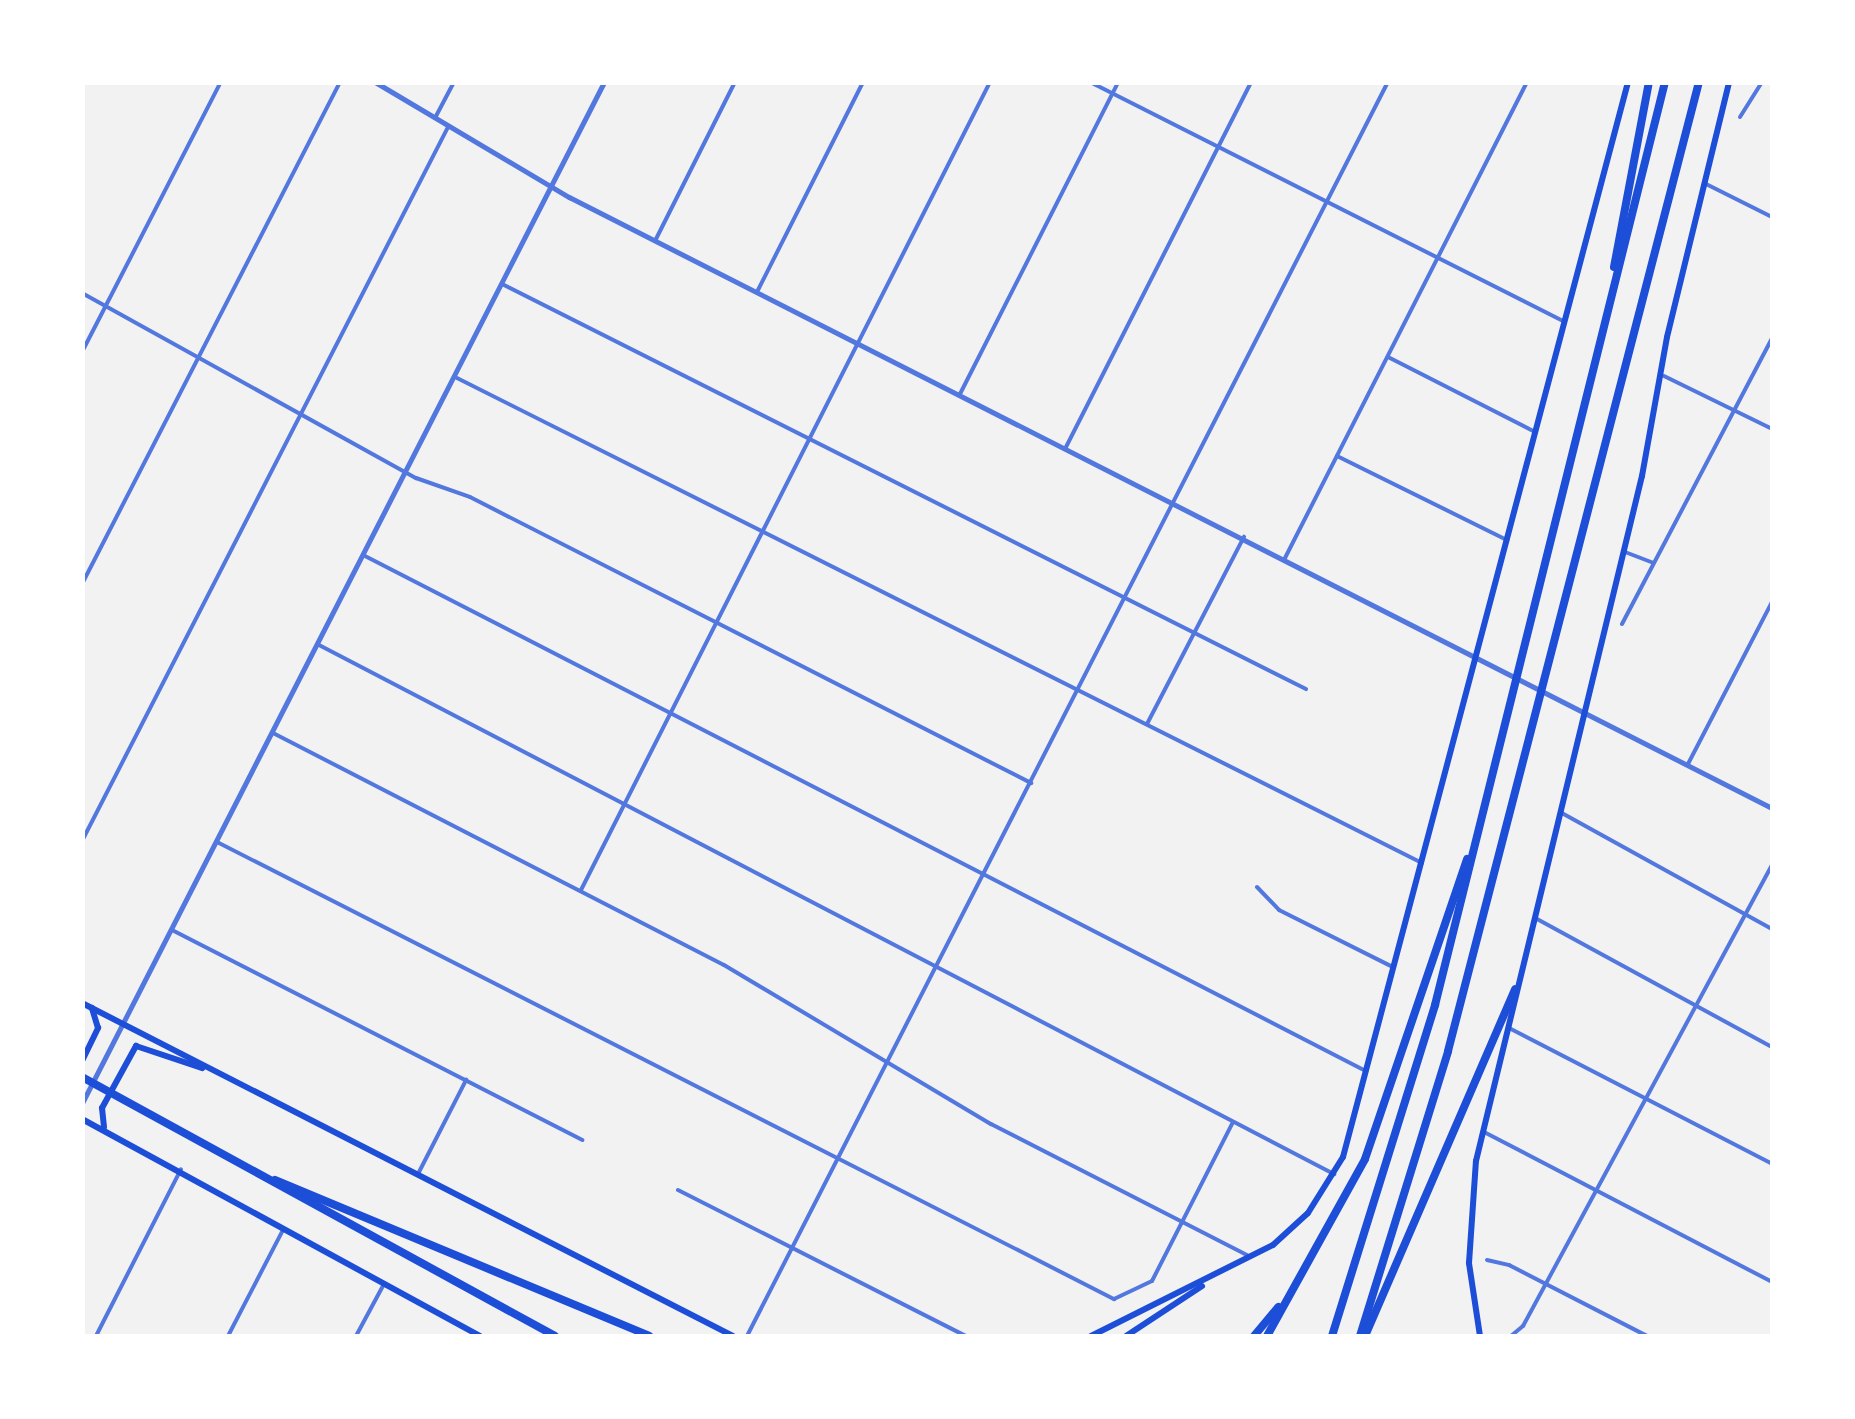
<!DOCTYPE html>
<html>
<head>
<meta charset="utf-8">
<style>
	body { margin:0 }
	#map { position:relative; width:1855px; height:1419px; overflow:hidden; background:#f2f2f2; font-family:"Fira Sans",sans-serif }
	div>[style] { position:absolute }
	.minor>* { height:4px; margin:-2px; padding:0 2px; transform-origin:2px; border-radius:2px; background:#5277de }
	.tertiary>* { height:5px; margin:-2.5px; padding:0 2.5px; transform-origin:2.5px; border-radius:2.5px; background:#5277de }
	.secondary>* { height:6px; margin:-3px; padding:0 3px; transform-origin:3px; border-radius:3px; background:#1d4ed8 }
	.motorway>* { height:8px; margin:-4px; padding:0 4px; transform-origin:4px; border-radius:4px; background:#1d4ed8 }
	span { translate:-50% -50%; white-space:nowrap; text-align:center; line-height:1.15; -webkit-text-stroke:8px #fff; paint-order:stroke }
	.frame { position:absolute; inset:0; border:85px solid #fff; pointer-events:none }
</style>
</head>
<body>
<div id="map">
	<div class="minor">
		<div style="left:1090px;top:82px;width:530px;rotate:26.81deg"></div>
		<div style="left:1740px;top:117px;width:41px;rotate:-57.8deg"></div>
		<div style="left:435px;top:118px;width:41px;rotate:-62.2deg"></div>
		<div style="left:1704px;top:183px;width:76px;rotate:26.6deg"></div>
		<div style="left:656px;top:239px;width:176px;rotate:-63.3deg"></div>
		<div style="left:504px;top:285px;width:898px;rotate:26.74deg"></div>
		<div style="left:757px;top:292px;width:235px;rotate:-63.2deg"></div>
		<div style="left:82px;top:293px;width:382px;rotate:29deg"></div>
		<div style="left:416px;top:478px;width:57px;rotate:19.4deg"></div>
		<div style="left:470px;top:497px;width:630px;rotate:27.01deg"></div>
		<div style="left:82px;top:352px;width:304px;rotate:-62.8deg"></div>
		<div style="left:1388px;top:357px;width:165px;rotate:27deg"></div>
		<div style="left:1664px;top:376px;width:120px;rotate:26.1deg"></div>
		<div style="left:457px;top:378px;width:1080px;rotate:26.68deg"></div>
		<div style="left:960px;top:394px;width:350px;rotate:-63.1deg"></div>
		<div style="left:1066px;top:447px;width:409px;rotate:-63.1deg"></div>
		<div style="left:1337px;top:456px;width:190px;rotate:26.3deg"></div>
		<div style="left:1625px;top:552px;width:30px;rotate:21deg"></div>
		<div style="left:365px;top:556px;width:1126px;rotate:27.23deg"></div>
		<div style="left:1285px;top:558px;width:534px;rotate:-63.05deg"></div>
		<div style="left:82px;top:584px;width:564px;rotate:-62.8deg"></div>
		<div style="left:1622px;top:624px;width:323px;rotate:-62.3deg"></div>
		<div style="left:319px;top:645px;width:1145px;rotate:27.53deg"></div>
		<div style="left:1147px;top:724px;width:211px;rotate:-62.6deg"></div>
		<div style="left:273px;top:733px;width:507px;rotate:27.22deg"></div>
		<div style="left:724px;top:965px;width:311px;rotate:30.8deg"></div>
		<div style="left:991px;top:1124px;width:288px;rotate:27.1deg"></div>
		<div style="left:1688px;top:764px;width:182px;rotate:-62.6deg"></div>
		<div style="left:1560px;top:812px;width:242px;rotate:28.9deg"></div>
		<div style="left:82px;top:841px;width:802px;rotate:-62.86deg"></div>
		<div style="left:217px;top:842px;width:1007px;rotate:27deg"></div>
		<div style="left:1114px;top:1299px;width:42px;rotate:-25.3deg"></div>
		<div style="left:1152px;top:1281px;width:178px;rotate:-63deg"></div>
		<div style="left:1257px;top:887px;width:32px;rotate:46deg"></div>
		<div style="left:1279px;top:910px;width:127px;rotate:26.6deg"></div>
		<div style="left:581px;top:890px;width:906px;rotate:-63.15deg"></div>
		<div style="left:1537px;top:919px;width:268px;rotate:28.6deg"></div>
		<div style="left:172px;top:930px;width:461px;rotate:27.1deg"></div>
		<div style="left:1509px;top:1028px;width:296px;rotate:27.3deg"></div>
		<div style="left:1484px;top:1132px;width:325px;rotate:27.5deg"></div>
		<div style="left:418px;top:1174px;width:106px;rotate:-62.9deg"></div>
		<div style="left:678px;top:1190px;width:323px;rotate:26.9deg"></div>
		<div style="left:1487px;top:1260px;width:23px;rotate:13deg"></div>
		<div style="left:1509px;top:1265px;width:155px;rotate:27.2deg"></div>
		<div style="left:96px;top:1336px;width:187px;rotate:-63deg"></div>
		<div style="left:228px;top:1336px;width:119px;rotate:-62.6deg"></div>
		<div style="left:356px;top:1336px;width:59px;rotate:-61.7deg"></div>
		<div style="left:747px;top:1336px;width:1408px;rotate:-62.93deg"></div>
		<div style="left:1511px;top:1336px;width:16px;rotate:-40deg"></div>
		<div style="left:1523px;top:1326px;width:524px;rotate:-61.63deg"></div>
	</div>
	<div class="tertiary">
		<div style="left:375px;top:82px;width:226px;rotate:30.7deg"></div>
		<div style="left:569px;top:197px;width:1349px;rotate:26.93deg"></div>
		<div style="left:82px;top:1103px;width:1147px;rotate:-62.92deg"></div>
	</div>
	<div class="secondary">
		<div style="left:82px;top:1003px;width:731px;rotate:27.09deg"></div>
		<div style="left:82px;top:1061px;width:37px;rotate:-64deg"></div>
		<div style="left:98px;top:1028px;width:21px;rotate:-107deg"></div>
		<div style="left:82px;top:1119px;width:453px;rotate:28.6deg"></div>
		<div style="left:104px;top:1127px;width:19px;rotate:-96deg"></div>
		<div style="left:102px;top:1108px;width:71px;rotate:-61.3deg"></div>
		<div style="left:136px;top:1046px;width:70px;rotate:18.4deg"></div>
		<div style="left:1091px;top:1336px;width:203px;rotate:-26.6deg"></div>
		<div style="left:1273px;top:1245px;width:47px;rotate:-42.4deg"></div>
		<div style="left:1308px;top:1213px;width:66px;rotate:-58deg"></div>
		<div style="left:1343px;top:1157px;width:1112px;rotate:-75.15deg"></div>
		<div style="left:1126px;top:1336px;width:91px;rotate:-33.3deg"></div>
		<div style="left:1480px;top:1336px;width:74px;rotate:-98.6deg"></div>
		<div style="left:1469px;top:1263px;width:102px;rotate:-86.1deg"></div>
		<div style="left:1476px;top:1161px;width:705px;rotate:-76.38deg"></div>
		<div style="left:1642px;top:476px;width:141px;rotate:-79.8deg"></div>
		<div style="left:1667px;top:337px;width:262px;rotate:-76.3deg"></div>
	</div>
	<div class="motorway">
		<div style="left:1614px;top:267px;width:188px;rotate:-79.3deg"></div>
		<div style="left:82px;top:1077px;width:539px;rotate:28.7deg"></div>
		<div style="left:275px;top:1180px;width:405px;rotate:22.6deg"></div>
		<div style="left:1254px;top:1336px;width:38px;rotate:-50deg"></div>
		<div style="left:1267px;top:1336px;width:202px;rotate:-61deg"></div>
		<div style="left:1365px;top:1159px;width:317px;rotate:-71.2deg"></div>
		<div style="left:1332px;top:1336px;width:347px;rotate:-72.7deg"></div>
		<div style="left:1435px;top:1005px;width:951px;rotate:-76.01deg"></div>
		<div style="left:1360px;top:1336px;width:298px;rotate:-72.8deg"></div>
		<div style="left:1448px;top:1051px;width:1001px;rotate:-75.48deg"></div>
		<div style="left:1365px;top:1336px;width:378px;rotate:-66.6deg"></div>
	</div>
	<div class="frame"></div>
</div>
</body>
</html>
